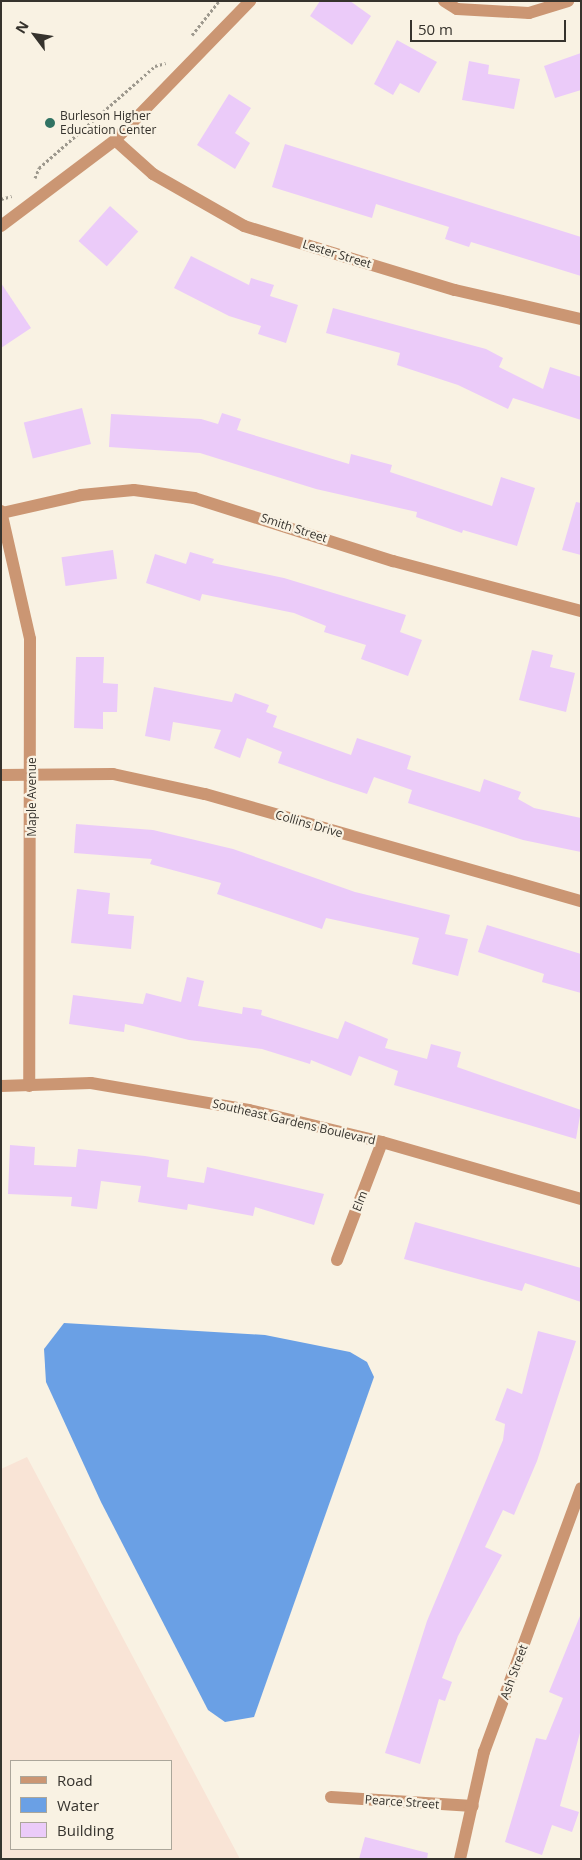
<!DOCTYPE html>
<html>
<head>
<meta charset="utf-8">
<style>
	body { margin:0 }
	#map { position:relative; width:582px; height:1860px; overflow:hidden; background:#f9f2e3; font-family:"Open Sans",sans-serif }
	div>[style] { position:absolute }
	.industrial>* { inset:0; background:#f9e4d6 }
	.water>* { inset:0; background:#6aa0e5 }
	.building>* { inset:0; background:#ebcbf9; transform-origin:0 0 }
	.path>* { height:3px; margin-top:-1.5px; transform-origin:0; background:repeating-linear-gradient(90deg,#9e998e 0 2.5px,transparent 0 5px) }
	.minor>* { height:12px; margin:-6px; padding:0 6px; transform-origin:6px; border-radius:6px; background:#cb9673 }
	.tertiary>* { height:12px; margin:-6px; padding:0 6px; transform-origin:6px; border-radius:6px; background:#cb9673 }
	.dots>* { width:14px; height:14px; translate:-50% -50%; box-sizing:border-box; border:2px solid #f9f2e3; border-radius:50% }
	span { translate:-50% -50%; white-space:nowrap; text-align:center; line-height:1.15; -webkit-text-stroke:4.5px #f9f2e3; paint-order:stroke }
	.poi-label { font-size:12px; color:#36332d }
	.left { translate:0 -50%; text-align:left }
	.street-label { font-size:12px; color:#36332d }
	.frame { position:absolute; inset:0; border:2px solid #36332d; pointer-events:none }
	.legend { position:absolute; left:10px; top:1760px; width:162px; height:90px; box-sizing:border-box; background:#f9f2e3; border:1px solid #aba69a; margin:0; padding:6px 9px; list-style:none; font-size:15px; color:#36332d }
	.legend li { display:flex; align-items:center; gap:10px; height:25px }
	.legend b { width:25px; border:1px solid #aba69a }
	.north { position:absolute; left:10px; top:10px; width:50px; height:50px; -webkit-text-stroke:4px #f9f2e3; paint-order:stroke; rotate:301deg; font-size:14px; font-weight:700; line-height:20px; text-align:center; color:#36332d }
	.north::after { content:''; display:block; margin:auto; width:18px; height:22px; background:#36332d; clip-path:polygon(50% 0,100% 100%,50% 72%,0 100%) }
	.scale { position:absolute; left:410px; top:20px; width:156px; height:22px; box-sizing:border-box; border:2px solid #36332d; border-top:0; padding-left:6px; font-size:15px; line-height:18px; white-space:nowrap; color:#36332d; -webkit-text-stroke:4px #f9f2e3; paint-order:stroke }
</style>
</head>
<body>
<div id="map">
	<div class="industrial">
		<div style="clip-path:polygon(evenodd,27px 1457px,239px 1857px,239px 1859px,1px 1859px,1px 1469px,27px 1457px,11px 1761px,171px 1761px,171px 1849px,11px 1849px,11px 1761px)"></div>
	</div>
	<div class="water">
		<div style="clip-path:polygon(64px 1323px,265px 1335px,350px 1352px,367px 1362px,374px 1377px,254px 1717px,225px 1722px,208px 1710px,101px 1502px,46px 1382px,44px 1349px)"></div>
	</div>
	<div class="building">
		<div style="clip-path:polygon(320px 1px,350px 1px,371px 16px,352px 45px,310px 16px)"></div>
		<div style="clip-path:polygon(397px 40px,437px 62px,419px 93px,400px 83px,393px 95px,374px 84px)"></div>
		<div style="clip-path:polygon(581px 53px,581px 90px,555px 98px,544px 66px)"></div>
		<div style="clip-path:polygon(469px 61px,489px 65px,488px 74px,520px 79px,514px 109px,462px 100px)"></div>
		<div style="clip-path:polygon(229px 94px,251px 108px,235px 133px,250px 143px,235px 169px,197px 145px)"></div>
		<div style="clip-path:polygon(285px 144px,581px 237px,581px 276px,471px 242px,469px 247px,445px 239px,449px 227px,376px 204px,372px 218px,272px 187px)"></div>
		<div style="left:110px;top:206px;width:38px;height:47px;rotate:42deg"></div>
		<div style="clip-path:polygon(191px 256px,249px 285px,251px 278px,274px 285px,270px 296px,298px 305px,286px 343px,258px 334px,261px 326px,229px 316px,174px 288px)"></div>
		<div style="clip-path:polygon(1px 283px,31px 328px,1px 348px)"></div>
		<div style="clip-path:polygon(333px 308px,486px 349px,503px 358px,499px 367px,543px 389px,550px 367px,581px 377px,581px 420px,513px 398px,508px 409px,458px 385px,397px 365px,400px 353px,326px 333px)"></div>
		<div style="left:82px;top:408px;width:37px;height:60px;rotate:76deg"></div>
		<div style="clip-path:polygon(222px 413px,241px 419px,237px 430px,349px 464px,351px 454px,392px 465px,390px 472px,492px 506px,501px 477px,535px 488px,517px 546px,463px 530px,462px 533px,416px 517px,417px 512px,316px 489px,200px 453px,109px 447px,111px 414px,201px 419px,218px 424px)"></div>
		<div style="clip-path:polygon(576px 502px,581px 503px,581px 555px,562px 550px)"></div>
		<div style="left:113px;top:550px;width:29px;height:52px;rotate:82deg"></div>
		<div style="clip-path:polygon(190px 552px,214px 559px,212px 563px,284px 578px,406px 615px,400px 632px,422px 640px,408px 676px,361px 659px,366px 645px,324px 632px,326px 626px,294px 613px,202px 594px,200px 601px,146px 583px,155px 554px,186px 564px)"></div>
		<div style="clip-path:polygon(532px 650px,553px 655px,550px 667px,575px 673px,566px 712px,519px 700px)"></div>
		<div style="clip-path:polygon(76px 657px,104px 657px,103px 683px,118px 684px,117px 712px,103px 712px,103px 729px,74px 728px)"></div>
		<div style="clip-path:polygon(154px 687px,232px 702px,235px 693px,269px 705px,266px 712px,277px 716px,273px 727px,351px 755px,357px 738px,411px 756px,407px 769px,480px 792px,484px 779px,521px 792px,518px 799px,534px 808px,581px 818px,581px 852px,523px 840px,408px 803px,412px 790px,374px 777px,367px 794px,331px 782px,278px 763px,282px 752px,247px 738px,240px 758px,214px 748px,221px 730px,173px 722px,170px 741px,145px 736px)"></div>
		<div style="clip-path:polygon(76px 824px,153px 830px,233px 849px,355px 892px,450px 915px,445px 934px,468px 939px,458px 976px,412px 964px,419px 938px,326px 918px,322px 929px,217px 894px,221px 883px,150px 864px,152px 859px,74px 853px)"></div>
		<div style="clip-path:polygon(77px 889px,110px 893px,108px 914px,134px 916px,131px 949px,71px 943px)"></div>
		<div style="clip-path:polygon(487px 925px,581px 954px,581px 993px,542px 982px,544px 974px,478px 952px)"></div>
		<div style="clip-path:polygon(187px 977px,204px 981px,198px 1006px,242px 1014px,243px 1007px,262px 1010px,261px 1015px,338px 1039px,345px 1021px,388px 1039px,385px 1048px,427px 1059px,431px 1044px,461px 1052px,457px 1067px,581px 1110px,576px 1139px,394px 1085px,398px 1071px,359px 1056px,351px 1076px,311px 1060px,310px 1064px,262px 1049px,189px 1040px,125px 1024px,124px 1032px,69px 1024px,73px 995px,143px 1004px,146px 993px,181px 1002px)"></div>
		<div style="clip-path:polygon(10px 1145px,35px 1147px,34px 1165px,76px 1167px,78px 1149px,145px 1156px,169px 1160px,167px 1177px,204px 1183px,207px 1167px,324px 1194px,314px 1225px,255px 1207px,253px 1216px,188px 1204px,187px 1210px,138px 1202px,141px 1186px,101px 1181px,97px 1209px,71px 1206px,72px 1197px,8px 1194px)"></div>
		<div style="clip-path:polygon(415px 1222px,581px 1268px,581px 1302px,525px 1283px,522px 1291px,404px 1259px)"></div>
		<div style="clip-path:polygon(538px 1331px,576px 1341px,537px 1461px,514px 1515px,503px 1510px,485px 1547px,502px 1555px,458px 1636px,442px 1678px,452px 1682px,445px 1701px,439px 1699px,420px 1764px,385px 1753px,427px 1621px,503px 1440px,505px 1424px,495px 1420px,507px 1388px,522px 1394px)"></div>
		<div style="clip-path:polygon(580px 1616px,581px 1729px,560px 1806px,579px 1812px,572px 1832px,552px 1825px,542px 1855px,505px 1842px,536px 1738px,546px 1740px,563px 1698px,549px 1692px)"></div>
		<div style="clip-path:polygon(365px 1837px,428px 1853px,427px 1859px,359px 1859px)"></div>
	</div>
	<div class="path">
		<div style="left:192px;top:35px;width:43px;rotate:-51.5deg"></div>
		<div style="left:35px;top:178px;width:11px;rotate:-68deg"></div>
		<div style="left:39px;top:168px;width:154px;rotate:-41.3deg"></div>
		<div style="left:155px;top:66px;width:11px;rotate:-15deg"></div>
		<div style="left:1px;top:199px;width:11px;rotate:-15deg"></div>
	</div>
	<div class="minor">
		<div style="left:444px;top:1px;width:15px;rotate:32deg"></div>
		<div style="left:457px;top:9px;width:72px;rotate:3.2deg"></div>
		<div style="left:529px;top:13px;width:41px;rotate:-17.1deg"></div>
		<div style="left:115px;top:140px;width:51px;rotate:41.8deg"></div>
		<div style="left:153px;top:174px;width:105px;rotate:29.7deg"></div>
		<div style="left:244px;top:226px;width:220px;rotate:16.9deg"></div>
		<div style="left:455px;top:290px;width:129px;rotate:13deg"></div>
		<div style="left:1px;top:226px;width:143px;rotate:-37deg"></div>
		<div style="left:115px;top:140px;width:194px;rotate:-45.8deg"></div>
		<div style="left:1px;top:511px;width:131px;rotate:77.2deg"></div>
		<div style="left:30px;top:639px;width:447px;rotate:90.1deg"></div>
		<div style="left:2px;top:513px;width:81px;rotate:-12.8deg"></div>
		<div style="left:81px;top:495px;width:53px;rotate:-5.4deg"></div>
		<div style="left:134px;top:490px;width:61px;rotate:7.6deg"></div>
		<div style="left:194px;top:498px;width:209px;rotate:17.6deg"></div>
		<div style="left:393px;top:561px;width:195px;rotate:14.9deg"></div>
		<div style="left:1px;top:775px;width:112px;rotate:-0.5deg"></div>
		<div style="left:113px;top:774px;width:94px;rotate:12.3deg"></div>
		<div style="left:205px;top:794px;width:391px;rotate:15.9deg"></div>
		<div style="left:337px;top:1260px;width:126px;rotate:-69.1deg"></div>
		<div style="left:331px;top:1797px;width:142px;rotate:3.6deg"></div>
		<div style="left:460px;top:1859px;width:110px;rotate:-77.4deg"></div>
		<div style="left:484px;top:1752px;width:281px;rotate:-69.8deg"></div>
	</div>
	<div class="tertiary">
		<div style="left:1px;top:1086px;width:90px;rotate:-1.9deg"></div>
		<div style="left:91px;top:1083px;width:160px;rotate:9.7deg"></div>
		<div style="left:249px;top:1110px;width:137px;rotate:13.5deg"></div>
		<div style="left:382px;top:1142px;width:207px;rotate:16deg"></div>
	</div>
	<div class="dots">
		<div style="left:50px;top:123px;background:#317363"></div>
	</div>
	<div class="poi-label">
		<span class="left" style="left:60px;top:123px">Burleson Higher<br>Education Center</span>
	</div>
	<div class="street-label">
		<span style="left:337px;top:254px;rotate:17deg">Lester Street</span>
		<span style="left:294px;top:528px;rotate:18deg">Smith Street</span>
		<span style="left:32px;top:797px;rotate:-90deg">Maple Avenue</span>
		<span style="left:309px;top:824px;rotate:16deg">Collins Drive</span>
		<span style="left:294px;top:1122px;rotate:13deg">Southeast Gardens Boulevard</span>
		<span style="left:360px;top:1201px;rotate:-69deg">Elm</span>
		<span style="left:514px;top:1672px;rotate:-70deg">Ash Street</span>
		<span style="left:402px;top:1802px;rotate:4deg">Pearce Street</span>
	</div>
	<div class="frame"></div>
	<ul class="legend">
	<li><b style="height:6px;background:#cb9673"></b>Road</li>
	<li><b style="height:14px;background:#6aa0e5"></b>Water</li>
	<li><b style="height:14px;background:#ebcbf9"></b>Building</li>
	</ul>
	<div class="north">N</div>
	<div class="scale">50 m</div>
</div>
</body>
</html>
